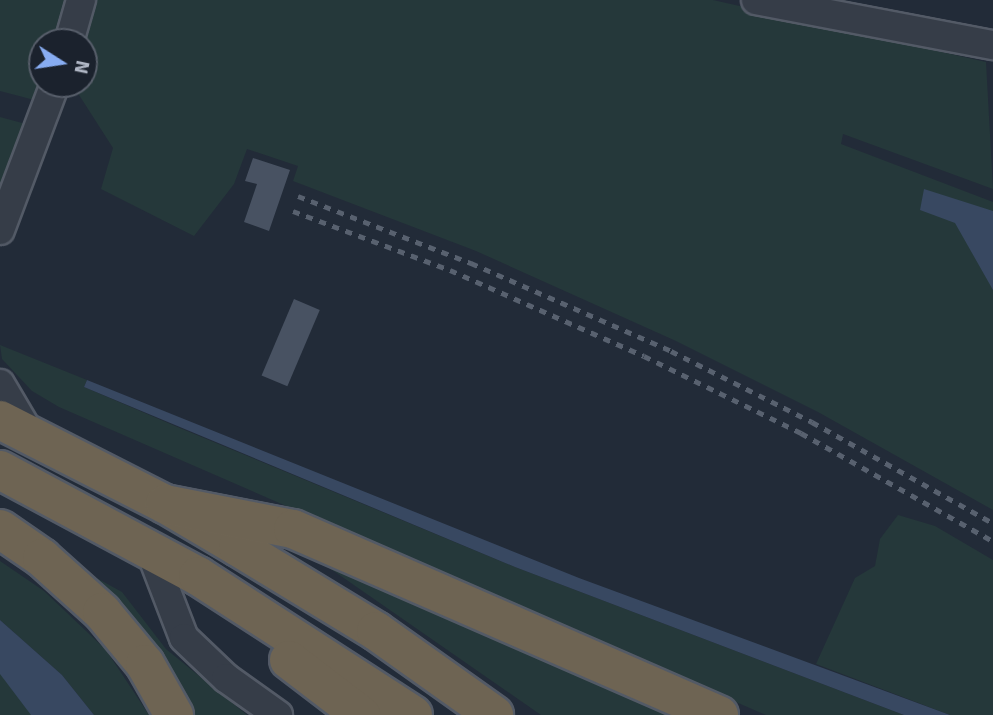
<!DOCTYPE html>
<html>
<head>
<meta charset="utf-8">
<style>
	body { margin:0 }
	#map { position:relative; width:993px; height:715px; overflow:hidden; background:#222b38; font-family:Signika,sans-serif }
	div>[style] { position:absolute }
	.green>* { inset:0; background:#25383a }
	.water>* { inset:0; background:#384861 }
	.building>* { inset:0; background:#485262; transform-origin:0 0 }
	.roads { filter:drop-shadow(2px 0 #535a66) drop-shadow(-2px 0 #535a66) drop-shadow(0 2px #535a66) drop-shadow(0 -2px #535a66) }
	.minor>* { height:28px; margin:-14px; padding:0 14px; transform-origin:14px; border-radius:14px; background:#363d48 }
	.highway>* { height:38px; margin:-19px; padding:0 19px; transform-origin:19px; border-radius:19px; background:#6e6453 }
	.rail>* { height:5px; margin-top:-2.5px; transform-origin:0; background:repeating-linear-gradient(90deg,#58616f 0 7px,transparent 0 14px) }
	span { translate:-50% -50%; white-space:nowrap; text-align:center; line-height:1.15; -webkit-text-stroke:7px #1b222d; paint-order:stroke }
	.north { position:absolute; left:28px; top:28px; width:70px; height:70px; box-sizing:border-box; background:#1b222d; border:2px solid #575e6a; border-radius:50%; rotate:102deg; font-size:19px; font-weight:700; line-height:28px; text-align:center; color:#b0b7c5 }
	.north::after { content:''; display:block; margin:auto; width:24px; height:32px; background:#88adf2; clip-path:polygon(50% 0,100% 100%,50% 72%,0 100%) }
</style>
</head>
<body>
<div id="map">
	<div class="green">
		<div style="clip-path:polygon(0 0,71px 0,60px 42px,42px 42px,42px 102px,0 91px)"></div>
		<div style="clip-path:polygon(90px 0,713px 0,986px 62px,993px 189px,843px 134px,841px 144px,993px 202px,993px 510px,818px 412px,676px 341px,476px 251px,293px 181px,298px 166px,247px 149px,234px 184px,194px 236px,101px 189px,113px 148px,72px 84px,84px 84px,84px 42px,77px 42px)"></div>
		<div style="clip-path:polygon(0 117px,26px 124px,0 200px)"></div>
		<div style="clip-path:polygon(0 345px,87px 380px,84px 387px,175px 426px,515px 567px,904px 715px,766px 715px,59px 407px,32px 391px,2px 359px)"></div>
		<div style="clip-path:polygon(898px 515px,935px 526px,993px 560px,993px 715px,950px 715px,816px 664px,855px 578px,875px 566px,880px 539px)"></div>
		<div style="clip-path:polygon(315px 558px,533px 656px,668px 715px,541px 715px)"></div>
		<div style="clip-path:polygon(0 561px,44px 591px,106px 650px,149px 715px,94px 715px,62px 675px,0 620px)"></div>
		<div style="clip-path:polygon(73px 565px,122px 592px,166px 649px,247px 715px,193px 715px,170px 669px,135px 621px)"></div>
		<div style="clip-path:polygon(0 638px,59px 715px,0 715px)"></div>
	</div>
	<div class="water">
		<div style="clip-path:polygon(924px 189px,993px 211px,993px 290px,955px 223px,920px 210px)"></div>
		<div style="clip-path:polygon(87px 380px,579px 578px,950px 715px,904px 715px,515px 567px,84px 387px)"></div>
		<div style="clip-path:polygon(0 620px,62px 675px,94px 715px,31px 715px,0 674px)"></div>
	</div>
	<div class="building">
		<div style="clip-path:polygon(253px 158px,290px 170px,269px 231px,244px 222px,257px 184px,245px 181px)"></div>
		<div style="left:294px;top:299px;width:28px;height:83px;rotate:23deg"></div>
	</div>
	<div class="roads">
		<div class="minor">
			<div style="left:756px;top:0;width:241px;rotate:10.8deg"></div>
			<div style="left:69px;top:42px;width:44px;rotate:-74.1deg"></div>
			<div style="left:0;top:230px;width:156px;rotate:-69.4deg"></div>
			<div style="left:0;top:384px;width:57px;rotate:59.4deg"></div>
			<div style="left:149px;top:547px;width:97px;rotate:69deg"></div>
			<div style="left:184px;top:638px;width:58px;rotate:43.6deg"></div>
			<div style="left:226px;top:678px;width:64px;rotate:35.4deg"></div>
		</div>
		<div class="highway">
			<div style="left:0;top:420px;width:185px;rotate:27deg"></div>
			<div style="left:165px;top:504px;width:85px;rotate:30.5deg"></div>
			<div style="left:238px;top:547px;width:162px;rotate:31.3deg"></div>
			<div style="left:376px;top:631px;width:145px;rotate:35.4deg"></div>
			<div style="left:0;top:470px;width:225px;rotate:28.2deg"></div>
			<div style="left:198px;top:576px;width:256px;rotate:32.9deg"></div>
			<div style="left:165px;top:504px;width:130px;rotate:11.1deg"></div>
			<div style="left:293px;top:529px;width:465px;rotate:23.6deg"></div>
			<div style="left:0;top:529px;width:51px;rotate:34.6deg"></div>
			<div style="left:42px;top:558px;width:81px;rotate:42deg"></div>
			<div style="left:102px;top:612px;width:67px;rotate:50.4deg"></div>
			<div style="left:145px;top:664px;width:59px;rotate:60.4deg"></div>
			<div style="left:289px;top:660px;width:91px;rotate:37.4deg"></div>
		</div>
	</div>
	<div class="rail">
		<div style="left:298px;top:196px;width:186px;rotate:21.2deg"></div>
		<div style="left:471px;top:263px;width:219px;rotate:23.7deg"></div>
		<div style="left:671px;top:351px;width:158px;rotate:26.7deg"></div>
		<div style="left:812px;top:422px;width:207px;rotate:29.2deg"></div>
		<div style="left:293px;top:211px;width:168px;rotate:20.6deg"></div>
		<div style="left:450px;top:270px;width:212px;rotate:23.9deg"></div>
		<div style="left:644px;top:356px;width:175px;rotate:26.1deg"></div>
		<div style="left:801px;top:433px;width:220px;rotate:29.4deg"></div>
	</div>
	<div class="north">N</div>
</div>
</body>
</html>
